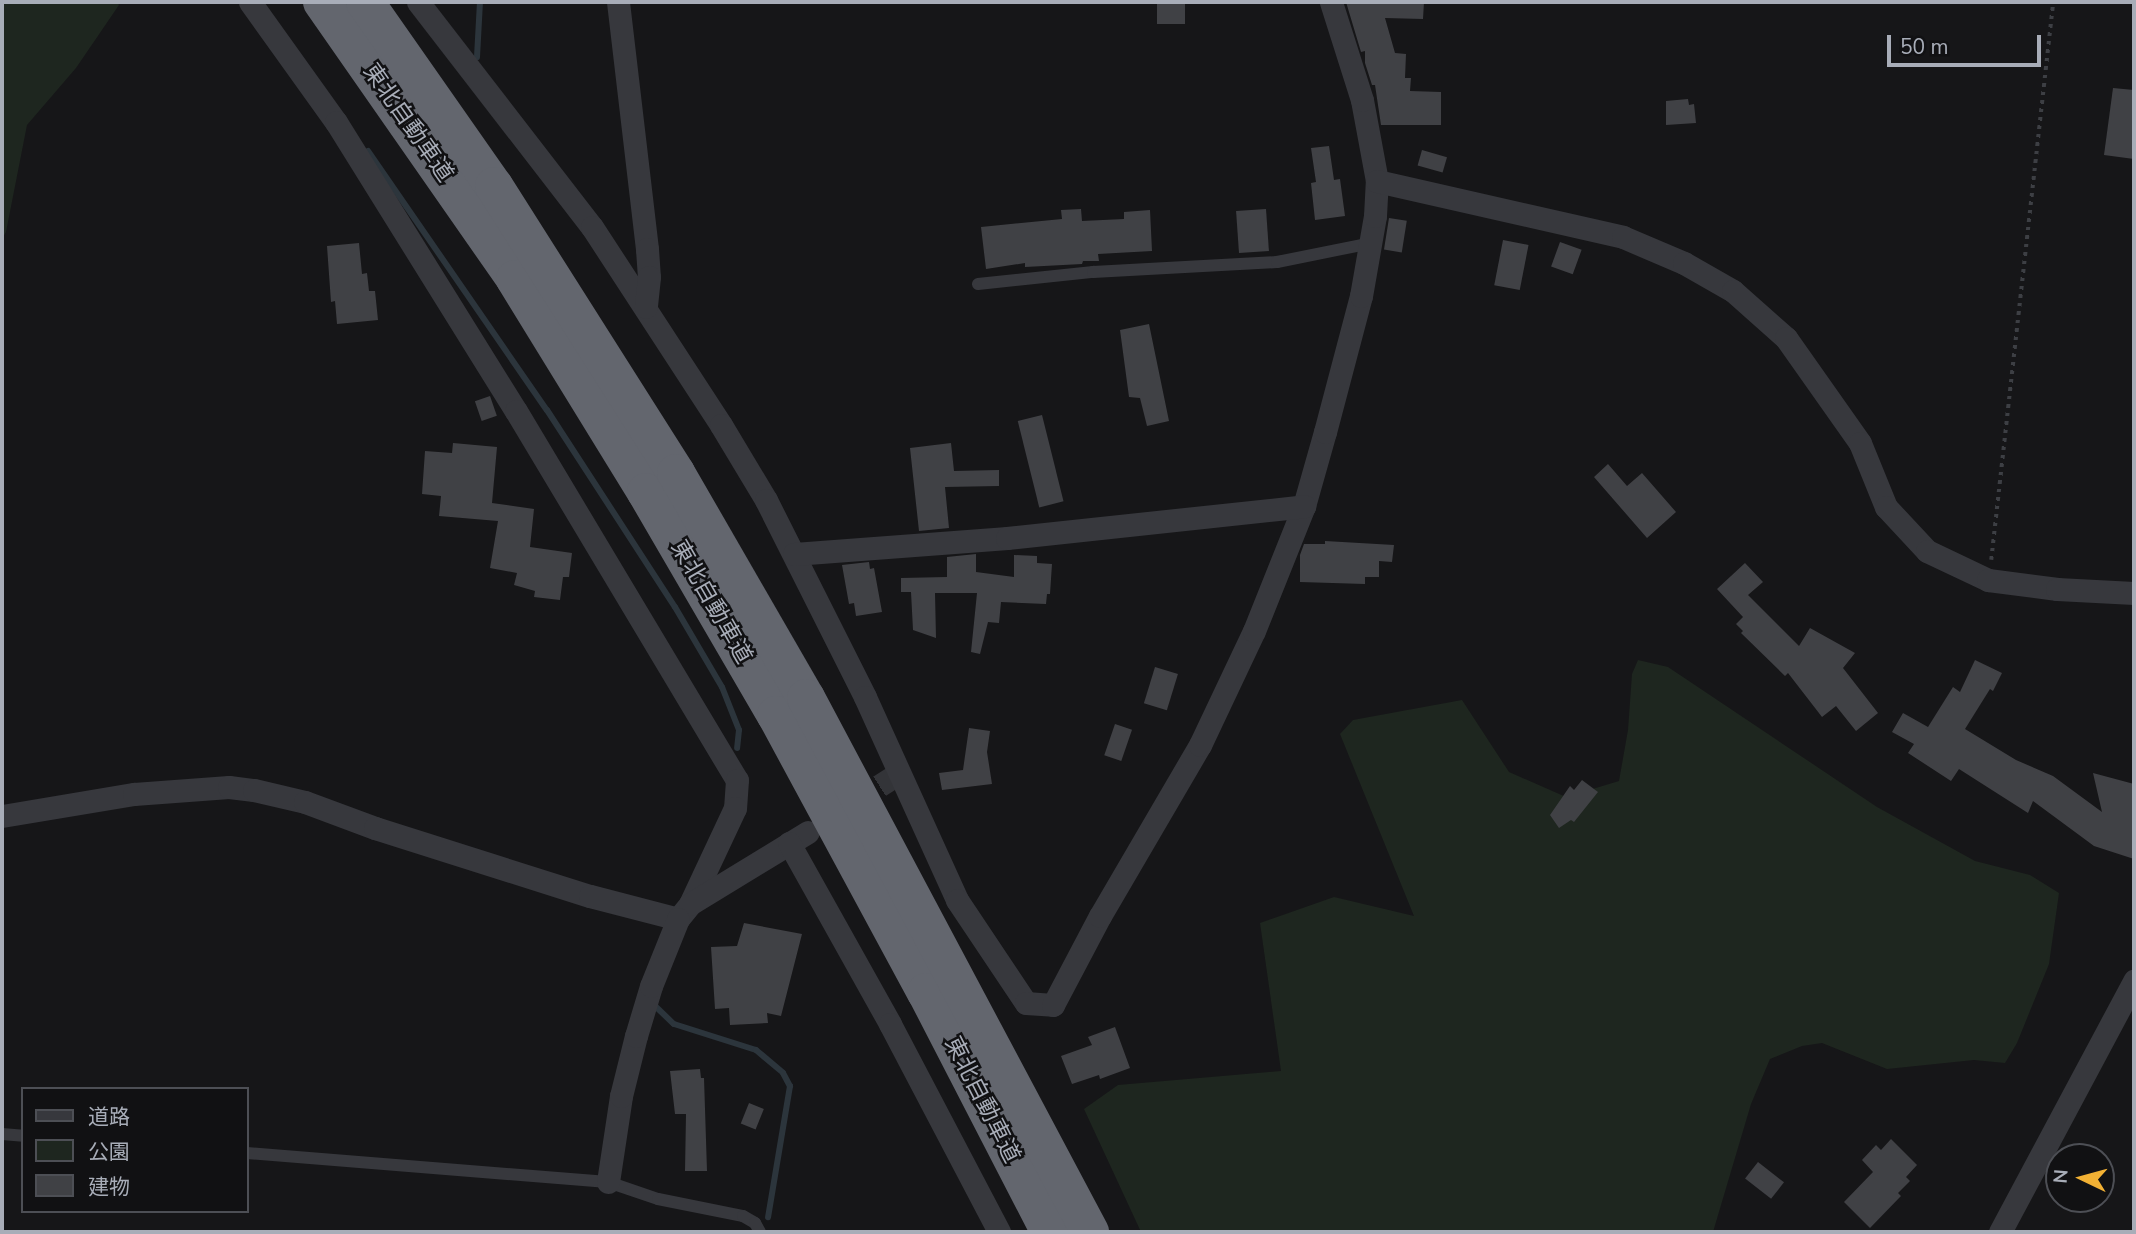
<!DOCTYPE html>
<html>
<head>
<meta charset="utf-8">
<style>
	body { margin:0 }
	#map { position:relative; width:2136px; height:1234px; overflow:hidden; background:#161618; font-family:"Nunito Sans","Noto Sans JP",sans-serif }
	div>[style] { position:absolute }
	.green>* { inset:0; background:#1e261f }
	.stream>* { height:6px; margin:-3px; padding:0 3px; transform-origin:3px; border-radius:3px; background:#2c353c }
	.building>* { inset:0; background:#404145; transform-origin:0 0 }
	.street-tunnel>* { height:23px; margin-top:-11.5px; transform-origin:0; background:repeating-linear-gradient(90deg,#333438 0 23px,transparent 0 34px) }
	.path>* { height:3.5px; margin-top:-1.75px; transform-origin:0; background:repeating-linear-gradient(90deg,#3d3f44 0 3.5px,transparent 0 8.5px) }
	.lane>* { height:12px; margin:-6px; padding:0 6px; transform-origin:6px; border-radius:6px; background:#37383d }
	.street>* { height:23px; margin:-11.5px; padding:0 11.5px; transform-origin:11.5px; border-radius:11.5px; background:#37383d }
	.highway>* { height:38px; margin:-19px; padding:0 19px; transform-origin:19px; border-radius:19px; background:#63666e }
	span { translate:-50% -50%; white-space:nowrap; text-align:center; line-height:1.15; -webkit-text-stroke:5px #111113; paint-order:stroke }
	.street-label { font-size:23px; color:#a8adb8 }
	.frame { position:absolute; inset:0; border:4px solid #a8adb8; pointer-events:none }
	.legend { position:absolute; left:21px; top:1087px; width:228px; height:126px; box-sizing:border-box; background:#111113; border:2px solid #4d4f55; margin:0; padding:9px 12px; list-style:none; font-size:21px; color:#a8adb8 }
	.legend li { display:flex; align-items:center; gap:14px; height:35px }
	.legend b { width:35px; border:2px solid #4d4f55 }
	.north { position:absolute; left:2045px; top:1143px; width:70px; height:70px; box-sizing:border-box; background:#111113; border:2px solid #4d4f55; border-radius:50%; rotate:275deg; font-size:19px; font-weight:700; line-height:28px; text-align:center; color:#a8adb8 }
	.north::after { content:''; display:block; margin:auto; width:24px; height:32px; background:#f2b134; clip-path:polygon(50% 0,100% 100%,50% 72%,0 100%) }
	.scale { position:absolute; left:1887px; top:35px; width:154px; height:32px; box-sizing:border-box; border:4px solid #a8adb8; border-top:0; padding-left:9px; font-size:21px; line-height:24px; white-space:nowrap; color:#a8adb8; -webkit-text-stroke:5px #111113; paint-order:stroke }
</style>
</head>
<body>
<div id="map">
	<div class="green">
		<div style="clip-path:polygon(2px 2px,117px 2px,119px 5px,76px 68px,27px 125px,6px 232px,2px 239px)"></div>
		<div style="clip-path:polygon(1638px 660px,1668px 667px,1877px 807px,1975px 861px,2030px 875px,2059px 893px,2049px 964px,2017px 1043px,2005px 1063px,1974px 1060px,1887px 1069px,1822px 1043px,1802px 1046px,1770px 1059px,1751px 1104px,1713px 1232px,1141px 1232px,1084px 1109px,1118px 1085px,1281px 1071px,1260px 923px,1334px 897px,1414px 916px,1340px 734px,1353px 720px,1462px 700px,1509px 772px,1566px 797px,1619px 781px,1628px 730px,1632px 674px)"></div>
	</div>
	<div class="stream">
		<div style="left:477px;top:57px;width:55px;rotate:-86.9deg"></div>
		<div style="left:368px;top:151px;width:315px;rotate:55.4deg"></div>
		<div style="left:547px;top:410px;width:235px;rotate:57deg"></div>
		<div style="left:675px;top:607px;width:93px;rotate:59.6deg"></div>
		<div style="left:722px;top:687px;width:46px;rotate:68.4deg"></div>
		<div style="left:739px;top:730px;width:18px;rotate:96deg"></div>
		<div style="left:652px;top:1003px;width:30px;rotate:44deg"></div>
		<div style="left:674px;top:1024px;width:86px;rotate:17.6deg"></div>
		<div style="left:756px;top:1050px;width:35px;rotate:40deg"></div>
		<div style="left:783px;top:1073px;width:15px;rotate:62deg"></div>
		<div style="left:790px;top:1086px;width:133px;rotate:99.5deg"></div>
	</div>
	<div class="building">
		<div style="left:1157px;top:2px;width:28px;height:22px"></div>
		<div style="clip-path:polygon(1346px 2px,1424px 2px,1423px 19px,1385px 18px,1395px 53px,1406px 54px,1405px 78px,1411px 78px,1410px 91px,1441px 92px,1441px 125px,1381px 125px,1375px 85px,1372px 85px,1365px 63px,1365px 51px,1361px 52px)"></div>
		<div style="clip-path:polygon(2113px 88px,2134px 90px,2134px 159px,2104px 155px)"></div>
		<div style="clip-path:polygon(1688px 99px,1689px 105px,1694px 104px,1696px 123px,1666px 125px,1666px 101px)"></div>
		<div style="clip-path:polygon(1329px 146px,1334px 180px,1340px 179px,1345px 216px,1315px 220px,1311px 183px,1316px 182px,1311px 148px)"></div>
		<div style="left:1422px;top:150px;width:26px;height:16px;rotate:16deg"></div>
		<div style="clip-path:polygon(1081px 209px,1082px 221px,1124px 219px,1124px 212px,1150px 210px,1152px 251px,1098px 254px,1099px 261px,1083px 261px,1082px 264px,1025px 267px,1025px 263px,986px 269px,981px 227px,1062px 219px,1061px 210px)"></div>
		<div style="left:1266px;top:209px;width:42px;height:30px;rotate:86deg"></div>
		<div style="left:1389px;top:218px;width:18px;height:32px;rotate:9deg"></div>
		<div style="left:1503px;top:240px;width:26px;height:46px;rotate:11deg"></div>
		<div style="left:1560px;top:242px;width:23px;height:26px;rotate:20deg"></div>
		<div style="clip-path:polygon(359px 243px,362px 274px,367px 273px,369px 291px,375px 291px,378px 320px,337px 324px,335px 301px,331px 302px,327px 246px)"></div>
		<div style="clip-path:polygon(1149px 324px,1169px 421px,1147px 426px,1140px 398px,1129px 397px,1120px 330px)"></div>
		<div style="left:490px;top:396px;width:21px;height:16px;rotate:71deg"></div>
		<div style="left:1042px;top:415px;width:89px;height:25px;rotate:76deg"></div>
		<div style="clip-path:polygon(453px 443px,497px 447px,492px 503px,534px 509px,530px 547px,572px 553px,569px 577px,563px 577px,560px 600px,534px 597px,535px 591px,514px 585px,517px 573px,490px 568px,498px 521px,439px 516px,441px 496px,422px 494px,425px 451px,452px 453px)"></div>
		<div style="clip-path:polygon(951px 443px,954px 471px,999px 470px,999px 486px,945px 487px,949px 528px,919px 531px,910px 448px)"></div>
		<div style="clip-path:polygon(1608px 464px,1627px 486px,1642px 473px,1676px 512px,1647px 538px,1594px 477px)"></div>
		<div style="clip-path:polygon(1325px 541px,1394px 545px,1392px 562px,1379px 561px,1379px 577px,1365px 577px,1365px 584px,1300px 582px,1300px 555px,1304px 544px,1325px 544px)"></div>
		<div style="clip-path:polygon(976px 554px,976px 572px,1014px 577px,1014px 555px,1037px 556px,1037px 563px,1052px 564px,1050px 594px,1047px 594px,1046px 604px,1001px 602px,999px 623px,988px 622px,980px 654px,971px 652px,977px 593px,935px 593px,936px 638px,913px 630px,911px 592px,901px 592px,901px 578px,947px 577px,947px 557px)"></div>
		<div style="clip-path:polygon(869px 562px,870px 569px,874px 568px,882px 612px,856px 616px,854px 603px,849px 604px,842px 565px)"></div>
		<div style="clip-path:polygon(1745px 563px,1763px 582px,1748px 595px,1799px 646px,1810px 628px,1855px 653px,1843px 668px,1878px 713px,1856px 731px,1836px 706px,1822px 717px,1788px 673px,1785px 676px,1741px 633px,1743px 631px,1736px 624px,1743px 617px,1717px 589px)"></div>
		<div style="clip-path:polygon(1975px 660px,2002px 673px,1993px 691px,1990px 689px,1965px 729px,2016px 760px,2053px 776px,2102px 812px,2093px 773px,2134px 784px,2134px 859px,2094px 846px,2033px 801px,2028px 813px,1959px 769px,1951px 781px,1908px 753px,1914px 744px,1892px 732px,1903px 713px,1928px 727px,1953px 687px,1960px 692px)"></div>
		<div style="left:1155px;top:667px;width:24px;height:38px;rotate:17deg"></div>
		<div style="left:1115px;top:724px;width:18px;height:33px;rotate:19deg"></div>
		<div style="clip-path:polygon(969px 728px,990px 731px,987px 752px,992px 784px,942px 790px,939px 773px,963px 770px)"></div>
		<div style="clip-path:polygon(1582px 780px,1598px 792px,1574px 822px,1571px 820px,1559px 828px,1550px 815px,1570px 786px,1574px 790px)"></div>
		<div style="clip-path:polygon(744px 923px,802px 934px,781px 1016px,767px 1013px,768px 1023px,730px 1025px,729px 1008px,715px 1009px,711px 947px,737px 946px)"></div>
		<div style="clip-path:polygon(1115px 1027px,1130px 1068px,1100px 1079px,1099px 1075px,1072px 1084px,1061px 1056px,1092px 1045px,1088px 1037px)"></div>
		<div style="clip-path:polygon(700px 1069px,701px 1078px,704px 1078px,707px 1171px,685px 1171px,686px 1114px,675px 1114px,670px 1071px)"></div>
		<div style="left:749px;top:1103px;width:16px;height:22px;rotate:22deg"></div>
		<div style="clip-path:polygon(1891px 1139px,1917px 1165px,1906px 1177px,1910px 1181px,1898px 1193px,1901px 1196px,1870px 1228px,1844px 1202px,1873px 1172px,1862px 1160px,1876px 1145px,1881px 1150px)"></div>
		<div style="left:1758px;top:1162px;width:33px;height:21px;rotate:38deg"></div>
	</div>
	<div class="street-tunnel">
		<div style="left:851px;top:804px;width:56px;rotate:-32.6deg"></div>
	</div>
	<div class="path">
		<div style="left:1991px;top:560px;width:561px;rotate:-83.66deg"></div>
	</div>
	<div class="lane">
		<div style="left:978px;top:284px;width:116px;rotate:-6deg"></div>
		<div style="left:1093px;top:272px;width:184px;rotate:-3.1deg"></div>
		<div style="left:1277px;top:262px;width:96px;rotate:-11.4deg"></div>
		<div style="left:2px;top:1134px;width:21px;rotate:5deg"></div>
		<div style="left:247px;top:1153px;width:362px;rotate:4.6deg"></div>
		<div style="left:608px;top:1182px;width:53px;rotate:18.8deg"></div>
		<div style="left:658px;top:1199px;width:87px;rotate:11.3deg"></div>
		<div style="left:743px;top:1216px;width:14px;rotate:30deg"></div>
		<div style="left:755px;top:1223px;width:10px;rotate:61deg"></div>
	</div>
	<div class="street">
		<div style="left:250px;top:2px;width:148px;rotate:54.4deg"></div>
		<div style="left:336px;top:122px;width:340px;rotate:58.1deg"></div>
		<div style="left:516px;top:411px;width:430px;rotate:59.1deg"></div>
		<div style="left:737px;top:780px;width:28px;rotate:94deg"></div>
		<div style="left:735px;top:808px;width:106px;rotate:115.1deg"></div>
		<div style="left:418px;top:2px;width:284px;rotate:52.3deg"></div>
		<div style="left:592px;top:227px;width:236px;rotate:56.9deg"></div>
		<div style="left:721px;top:425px;width:87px;rotate:59deg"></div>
		<div style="left:766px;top:500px;width:220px;rotate:63.3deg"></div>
		<div style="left:865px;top:697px;width:223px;rotate:65.6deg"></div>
		<div style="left:957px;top:900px;width:124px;rotate:56.2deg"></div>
		<div style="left:1026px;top:1003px;width:27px;rotate:4deg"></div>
		<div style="left:1053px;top:1005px;width:101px;rotate:-62.2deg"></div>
		<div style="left:1100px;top:916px;width:198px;rotate:-59.7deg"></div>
		<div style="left:1200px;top:745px;width:126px;rotate:-64.7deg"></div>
		<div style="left:1254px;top:631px;width:135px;rotate:-68.2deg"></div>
		<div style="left:1304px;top:506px;width:77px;rotate:-74.2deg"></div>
		<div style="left:1325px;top:432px;width:141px;rotate:-75.2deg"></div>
		<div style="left:1361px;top:296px;width:81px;rotate:-80.1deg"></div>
		<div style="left:1375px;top:216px;width:35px;rotate:-87deg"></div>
		<div style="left:1377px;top:181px;width:82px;rotate:-100.5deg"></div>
		<div style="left:1362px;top:100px;width:103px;rotate:-107.6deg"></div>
		<div style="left:618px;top:2px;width:249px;rotate:83.3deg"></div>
		<div style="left:647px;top:249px;width:28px;rotate:86deg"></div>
		<div style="left:649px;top:277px;width:30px;rotate:96deg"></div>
		<div style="left:1377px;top:181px;width:252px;rotate:12.8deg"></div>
		<div style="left:1623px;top:237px;width:66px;rotate:23.1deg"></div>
		<div style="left:1684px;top:263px;width:56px;rotate:29.7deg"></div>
		<div style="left:1733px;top:291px;width:71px;rotate:41.6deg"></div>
		<div style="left:1786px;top:338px;width:128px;rotate:54.8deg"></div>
		<div style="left:1860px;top:443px;width:69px;rotate:67.9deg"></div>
		<div style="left:1886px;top:507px;width:60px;rotate:47deg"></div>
		<div style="left:1927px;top:551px;width:68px;rotate:25.4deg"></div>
		<div style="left:1988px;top:580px;width:70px;rotate:7.4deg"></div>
		<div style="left:2057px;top:589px;width:77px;rotate:3deg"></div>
		<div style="left:794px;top:554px;width:214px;rotate:-4.3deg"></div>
		<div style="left:1007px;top:538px;width:299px;rotate:-6.1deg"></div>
		<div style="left:2px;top:816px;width:134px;rotate:-9.5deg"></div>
		<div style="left:134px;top:794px;width:95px;rotate:-4.2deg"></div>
		<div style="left:229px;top:787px;width:25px;rotate:7deg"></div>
		<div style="left:254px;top:790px;width:52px;rotate:13.2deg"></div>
		<div style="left:305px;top:802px;width:75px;rotate:20.4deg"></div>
		<div style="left:375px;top:828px;width:225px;rotate:17.6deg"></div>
		<div style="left:590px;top:896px;width:91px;rotate:14.6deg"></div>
		<div style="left:678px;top:919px;width:19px;rotate:-51deg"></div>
		<div style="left:690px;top:904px;width:138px;rotate:-31.4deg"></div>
		<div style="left:789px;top:843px;width:207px;rotate:60.8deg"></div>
		<div style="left:890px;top:1024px;width:235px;rotate:62.3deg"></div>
		<div style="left:608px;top:1182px;width:87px;rotate:-81.4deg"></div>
		<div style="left:621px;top:1096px;width:62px;rotate:-76deg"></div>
		<div style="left:636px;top:1036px;width:52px;rotate:-73.3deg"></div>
		<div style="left:651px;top:986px;width:72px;rotate:-68.1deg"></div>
		<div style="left:2000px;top:1232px;width:285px;rotate:-61.9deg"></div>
	</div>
	<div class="highway">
		<div style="left:322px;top:2px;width:338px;rotate:55.1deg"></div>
		<div style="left:515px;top:279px;width:250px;rotate:58.4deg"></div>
		<div style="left:646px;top:492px;width:258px;rotate:59.8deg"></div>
		<div style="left:776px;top:715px;width:315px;rotate:61.6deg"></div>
		<div style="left:926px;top:992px;width:270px;rotate:62.7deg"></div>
		<div style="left:365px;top:2px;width:225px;rotate:55deg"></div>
		<div style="left:494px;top:186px;width:340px;rotate:57.6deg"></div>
		<div style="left:676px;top:473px;width:260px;rotate:60deg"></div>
		<div style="left:806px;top:698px;width:605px;rotate:61.99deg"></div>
	</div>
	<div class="street-label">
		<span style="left:408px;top:123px;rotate:55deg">東北自動車道</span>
		<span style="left:711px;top:602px;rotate:60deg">東北自動車道</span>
		<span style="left:982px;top:1100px;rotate:63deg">東北自動車道</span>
	</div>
	<div class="frame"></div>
	<ul class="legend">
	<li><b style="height:9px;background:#37383d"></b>道路</li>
	<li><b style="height:19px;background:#1e261f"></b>公園</li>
	<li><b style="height:19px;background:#404145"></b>建物</li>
	</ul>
	<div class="north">N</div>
	<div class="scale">50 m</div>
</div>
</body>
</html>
